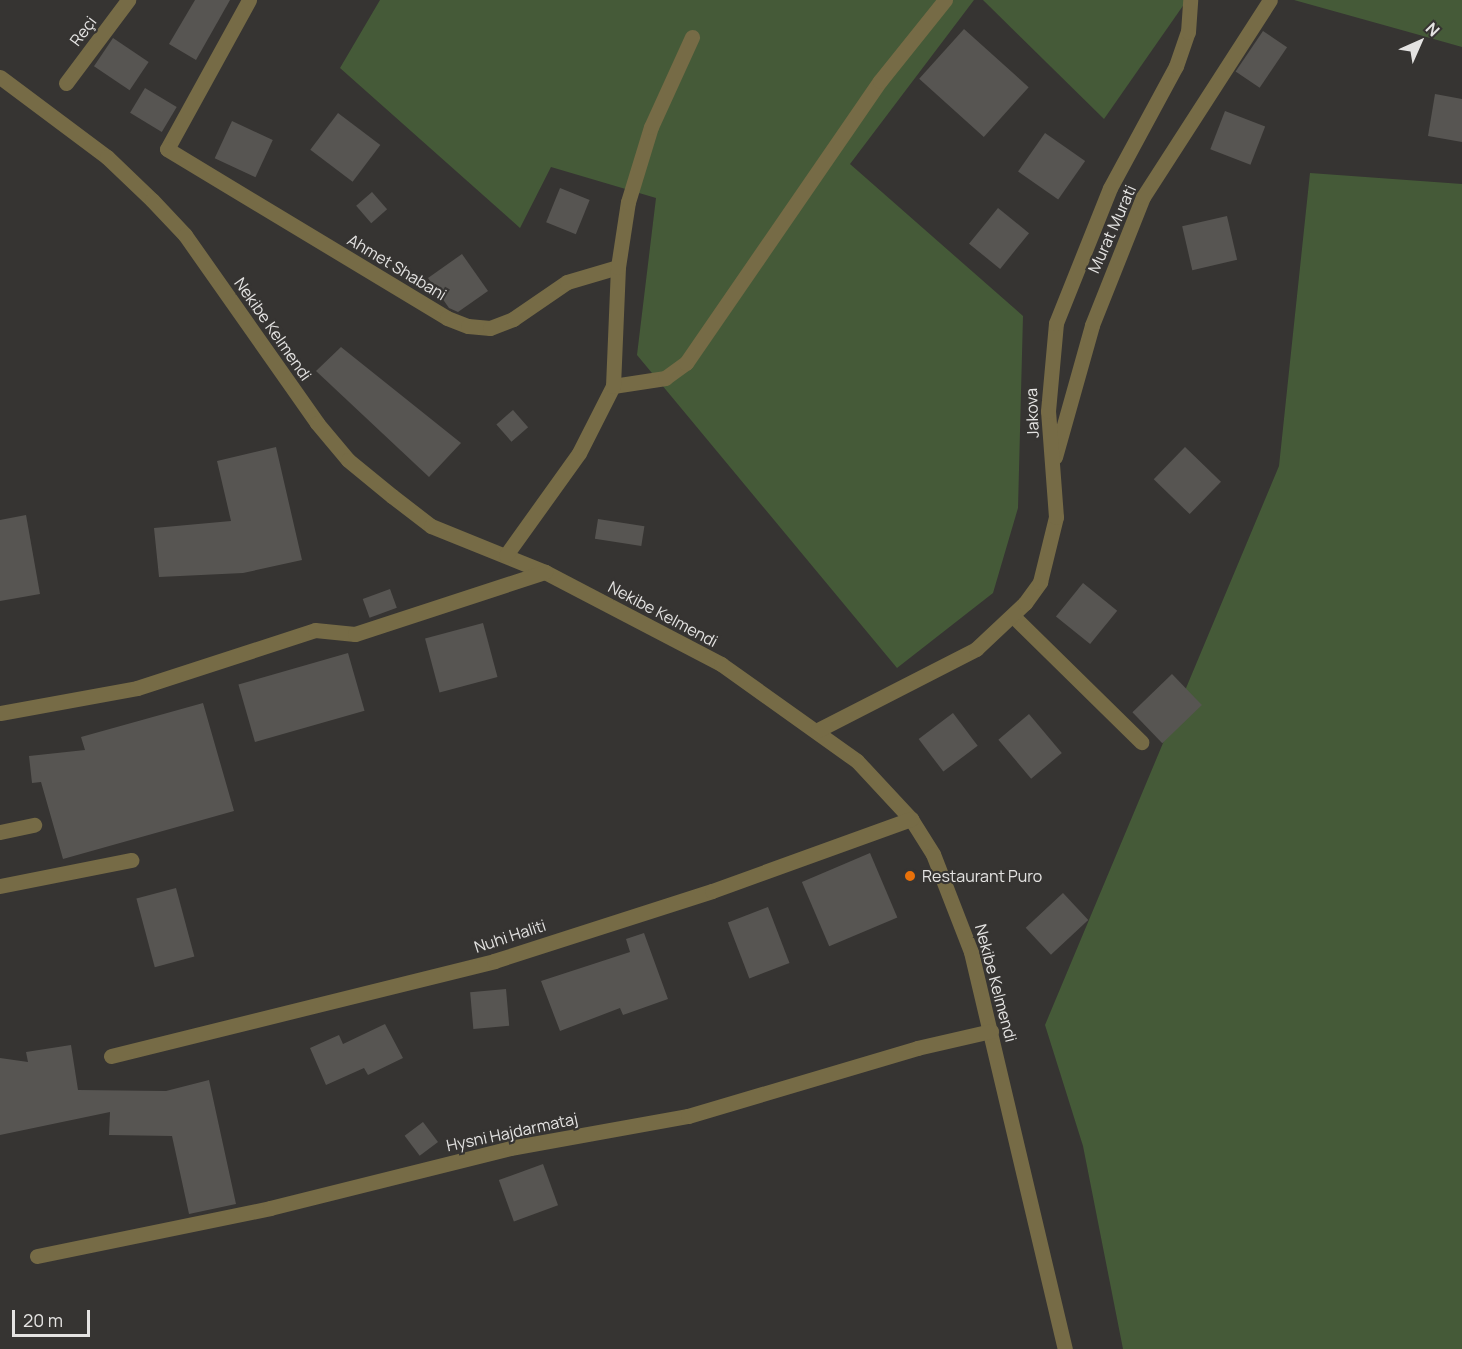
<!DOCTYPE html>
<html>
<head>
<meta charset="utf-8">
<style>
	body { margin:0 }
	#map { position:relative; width:1462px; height:1349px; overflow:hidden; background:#363432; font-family:Manrope,sans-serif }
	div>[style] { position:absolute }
	.green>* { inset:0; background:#455a38 }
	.building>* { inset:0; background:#575552; transform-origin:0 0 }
	.minor>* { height:15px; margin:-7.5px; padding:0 7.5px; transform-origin:7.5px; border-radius:7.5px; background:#766b46 }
	.dots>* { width:16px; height:16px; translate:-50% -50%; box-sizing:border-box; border:3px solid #363432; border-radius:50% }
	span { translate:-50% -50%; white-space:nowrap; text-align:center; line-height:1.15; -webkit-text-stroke:4.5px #363432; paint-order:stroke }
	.street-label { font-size:16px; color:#e4e3e2 }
	.poi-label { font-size:16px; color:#e4e3e2 }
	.left { translate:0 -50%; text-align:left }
	.north { position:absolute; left:1390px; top:12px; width:60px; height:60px; -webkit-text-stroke:4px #363432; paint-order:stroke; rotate:45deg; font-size:16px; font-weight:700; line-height:24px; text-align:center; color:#e4e3e2 }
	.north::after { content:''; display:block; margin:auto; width:21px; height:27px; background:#e4e3e2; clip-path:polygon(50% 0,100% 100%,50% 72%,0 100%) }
	.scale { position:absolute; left:12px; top:1310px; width:78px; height:27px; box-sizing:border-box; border:3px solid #e4e3e2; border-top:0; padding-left:8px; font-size:18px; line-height:21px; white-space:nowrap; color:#e4e3e2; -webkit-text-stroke:4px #363432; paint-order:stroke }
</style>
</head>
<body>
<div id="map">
	<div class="green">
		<div style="clip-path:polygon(380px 0,974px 0,850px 164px,1023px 316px,1018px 508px,993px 593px,897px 668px,637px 355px,656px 198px,551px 167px,520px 228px,340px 68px)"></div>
		<div style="clip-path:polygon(983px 0,1187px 0,1104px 119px)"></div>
		<div style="clip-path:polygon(1294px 0,1462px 0,1462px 47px,1423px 36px)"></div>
		<div style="clip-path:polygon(1310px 173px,1462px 184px,1462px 1349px,1123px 1349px,1083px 1146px,1045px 1025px,1279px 466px)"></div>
	</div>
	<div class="building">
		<div style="clip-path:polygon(195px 0,230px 0,196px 60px,169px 44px)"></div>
		<div style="left:964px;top:29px;width:87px;height:67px;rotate:42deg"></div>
		<div style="left:1263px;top:31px;width:29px;height:49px;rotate:34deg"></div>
		<div style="left:113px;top:38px;width:43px;height:34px;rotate:34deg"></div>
		<div style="left:145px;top:88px;width:37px;height:29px;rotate:31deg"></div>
		<div style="clip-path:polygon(1435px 94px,1462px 99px,1462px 142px,1428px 136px)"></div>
		<div style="left:1225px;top:111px;width:43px;height:41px;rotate:21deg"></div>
		<div style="left:338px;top:113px;width:53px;height:46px;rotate:37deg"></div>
		<div style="left:232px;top:121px;width:45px;height:41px;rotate:25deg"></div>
		<div style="left:1045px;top:133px;width:49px;height:47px;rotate:35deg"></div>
		<div style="left:560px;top:188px;width:32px;height:37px;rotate:22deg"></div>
		<div style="left:372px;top:192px;width:23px;height:21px;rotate:49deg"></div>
		<div style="left:998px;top:208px;width:40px;height:46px;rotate:39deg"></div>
		<div style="left:1227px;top:216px;width:45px;height:46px;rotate:77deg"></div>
		<div style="clip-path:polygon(462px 254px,488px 291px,458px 312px,449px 308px,428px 278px)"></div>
		<div style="clip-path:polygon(341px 347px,461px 443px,429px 477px,316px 371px)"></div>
		<div style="left:513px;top:410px;width:23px;height:22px;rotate:49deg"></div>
		<div style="clip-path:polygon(276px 447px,302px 560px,243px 573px,159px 577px,154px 528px,231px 521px,217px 461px)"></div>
		<div style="left:1185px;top:447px;width:50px;height:45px;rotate:44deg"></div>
		<div style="clip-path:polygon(26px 515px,40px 594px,0 601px,0 520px)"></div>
		<div style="left:598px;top:519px;width:47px;height:20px;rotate:9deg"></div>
		<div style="left:1083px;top:583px;width:44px;height:43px;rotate:39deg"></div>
		<div style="left:390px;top:589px;width:20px;height:29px;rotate:70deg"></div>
		<div style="left:483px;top:623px;width:56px;height:60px;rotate:75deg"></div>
		<div style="left:348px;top:653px;width:60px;height:114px;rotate:74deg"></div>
		<div style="left:1172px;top:674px;width:43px;height:55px;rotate:46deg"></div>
		<div style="clip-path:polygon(203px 703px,234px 811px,63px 859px,41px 782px,32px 783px,29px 756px,85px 750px,81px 737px)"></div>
		<div style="left:953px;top:713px;width:41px;height:43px;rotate:53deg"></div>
		<div style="left:1029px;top:714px;width:51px;height:40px;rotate:50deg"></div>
		<div style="left:870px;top:853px;width:70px;height:74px;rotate:67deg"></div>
		<div style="left:176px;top:888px;width:71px;height:41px;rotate:75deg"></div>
		<div style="left:1063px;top:893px;width:37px;height:51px;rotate:47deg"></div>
		<div style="left:768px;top:907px;width:60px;height:43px;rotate:69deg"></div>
		<div style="clip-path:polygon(644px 933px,668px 999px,623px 1015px,620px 1008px,560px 1031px,541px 981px,630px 952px,626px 939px)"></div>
		<div style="left:506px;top:989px;width:37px;height:36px;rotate:85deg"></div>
		<div style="clip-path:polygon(385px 1024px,403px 1058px,368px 1075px,364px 1068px,326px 1085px,310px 1048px,339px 1035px,343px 1044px)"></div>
		<div style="clip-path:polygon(71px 1045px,78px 1090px,166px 1091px,209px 1080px,236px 1204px,189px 1214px,172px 1136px,109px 1135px,110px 1112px,0 1135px,0 1058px,28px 1062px,26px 1052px)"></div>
		<div style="left:423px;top:1122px;width:25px;height:23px;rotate:53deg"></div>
		<div style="left:543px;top:1164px;width:44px;height:47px;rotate:70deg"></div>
	</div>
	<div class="minor">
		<div style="left:249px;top:0;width:170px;rotate:118.8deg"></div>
		<div style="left:167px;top:149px;width:327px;rotate:31.1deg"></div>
		<div style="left:447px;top:318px;width:22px;rotate:21deg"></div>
		<div style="left:468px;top:326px;width:22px;rotate:5deg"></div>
		<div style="left:490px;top:328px;width:25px;rotate:-21deg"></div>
		<div style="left:513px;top:319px;width:65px;rotate:-34.4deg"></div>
		<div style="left:567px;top:282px;width:53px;rotate:-16.4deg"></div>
		<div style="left:0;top:77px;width:134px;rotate:36.8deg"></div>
		<div style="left:107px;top:157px;width:62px;rotate:43.7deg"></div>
		<div style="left:152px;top:200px;width:48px;rotate:46.7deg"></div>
		<div style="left:185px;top:235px;width:230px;rotate:54.9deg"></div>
		<div style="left:317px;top:423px;width:48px;rotate:50deg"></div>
		<div style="left:348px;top:460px;width:57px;rotate:39.3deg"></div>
		<div style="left:392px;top:496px;width:49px;rotate:37.6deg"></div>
		<div style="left:431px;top:526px;width:123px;rotate:22deg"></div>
		<div style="left:545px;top:572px;width:199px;rotate:27.6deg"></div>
		<div style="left:721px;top:664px;width:167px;rotate:35.5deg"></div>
		<div style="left:857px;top:761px;width:79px;rotate:47deg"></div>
		<div style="left:911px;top:819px;width:41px;rotate:57.8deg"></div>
		<div style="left:933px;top:854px;width:105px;rotate:68.8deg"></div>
		<div style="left:971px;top:952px;width:408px;rotate:76.7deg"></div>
		<div style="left:66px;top:83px;width:104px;rotate:-53.2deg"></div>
		<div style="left:613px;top:386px;width:53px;rotate:-8.7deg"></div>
		<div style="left:665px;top:378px;width:26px;rotate:-36deg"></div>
		<div style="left:686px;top:363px;width:342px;rotate:-55.5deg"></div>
		<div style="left:880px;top:81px;width:104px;rotate:-51.3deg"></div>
		<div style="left:1055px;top:457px;width:137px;rotate:-74.3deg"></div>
		<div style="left:1092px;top:325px;width:138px;rotate:-68.3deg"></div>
		<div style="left:1143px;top:197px;width:234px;rotate:-57.2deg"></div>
		<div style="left:506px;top:555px;width:125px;rotate:-54.4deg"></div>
		<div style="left:579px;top:453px;width:75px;rotate:-63.1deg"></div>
		<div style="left:613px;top:386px;width:119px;rotate:-87.6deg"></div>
		<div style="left:618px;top:267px;width:66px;rotate:-81.3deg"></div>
		<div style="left:628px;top:202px;width:78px;rotate:-73deg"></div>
		<div style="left:651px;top:127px;width:99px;rotate:-65.5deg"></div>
		<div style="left:1013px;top:616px;width:180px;rotate:44.5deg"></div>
		<div style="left:0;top:713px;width:139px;rotate:-10.3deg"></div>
		<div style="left:137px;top:688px;width:187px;rotate:-18deg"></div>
		<div style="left:315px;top:630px;width:40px;rotate:5.7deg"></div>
		<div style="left:355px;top:634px;width:200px;rotate:-18.1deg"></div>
		<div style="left:818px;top:730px;width:178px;rotate:-27.1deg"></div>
		<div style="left:976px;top:649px;width:67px;rotate:-43.2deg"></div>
		<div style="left:1025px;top:603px;width:26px;rotate:-54deg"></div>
		<div style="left:1040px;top:582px;width:67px;rotate:-76.2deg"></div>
		<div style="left:1056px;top:517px;width:106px;rotate:-94.3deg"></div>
		<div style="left:1048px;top:411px;width:88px;rotate:-84.8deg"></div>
		<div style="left:1056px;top:323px;width:145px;rotate:-68.2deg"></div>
		<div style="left:1110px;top:188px;width:139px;rotate:-61.6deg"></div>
		<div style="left:1176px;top:66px;width:36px;rotate:-71deg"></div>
		<div style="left:1188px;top:32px;width:32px;rotate:-86deg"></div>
		<div style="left:0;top:832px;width:35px;rotate:-12deg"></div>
		<div style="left:0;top:886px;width:134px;rotate:-11.2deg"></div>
		<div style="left:111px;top:1056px;width:395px;rotate:-13.9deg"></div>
		<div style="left:494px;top:961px;width:229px;rotate:-17.8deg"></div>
		<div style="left:712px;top:891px;width:212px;rotate:-19.9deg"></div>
		<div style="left:37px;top:1256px;width:238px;rotate:-11.6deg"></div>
		<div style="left:270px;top:1208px;width:247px;rotate:-14deg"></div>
		<div style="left:510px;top:1148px;width:181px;rotate:-10.2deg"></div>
		<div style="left:688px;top:1116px;width:239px;rotate:-16.5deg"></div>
		<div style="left:917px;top:1048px;width:76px;rotate:-12.9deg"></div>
	</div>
	<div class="dots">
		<div style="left:910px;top:876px;background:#e8710a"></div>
	</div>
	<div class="street-label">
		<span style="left:83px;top:31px;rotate:-53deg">Reçi</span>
		<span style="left:1112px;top:229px;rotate:-66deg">Murat Murati</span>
		<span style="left:397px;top:267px;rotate:31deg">Ahmet Shabani</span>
		<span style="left:273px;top:329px;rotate:55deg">Nekibe Kelmendi</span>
		<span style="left:1032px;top:413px;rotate:-92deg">Jakova</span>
		<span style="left:663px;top:614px;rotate:28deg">Nekibe Kelmendi</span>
		<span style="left:510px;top:936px;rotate:-18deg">Nuhi Haliti</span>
		<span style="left:996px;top:983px;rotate:75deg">Nekibe Kelmendi</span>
		<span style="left:512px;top:1132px;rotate:-12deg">Hysni Hajdarmataj</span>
	</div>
	<div class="poi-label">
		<span class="left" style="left:922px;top:876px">Restaurant Puro</span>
	</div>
	<div class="north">N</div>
	<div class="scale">20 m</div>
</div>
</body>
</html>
